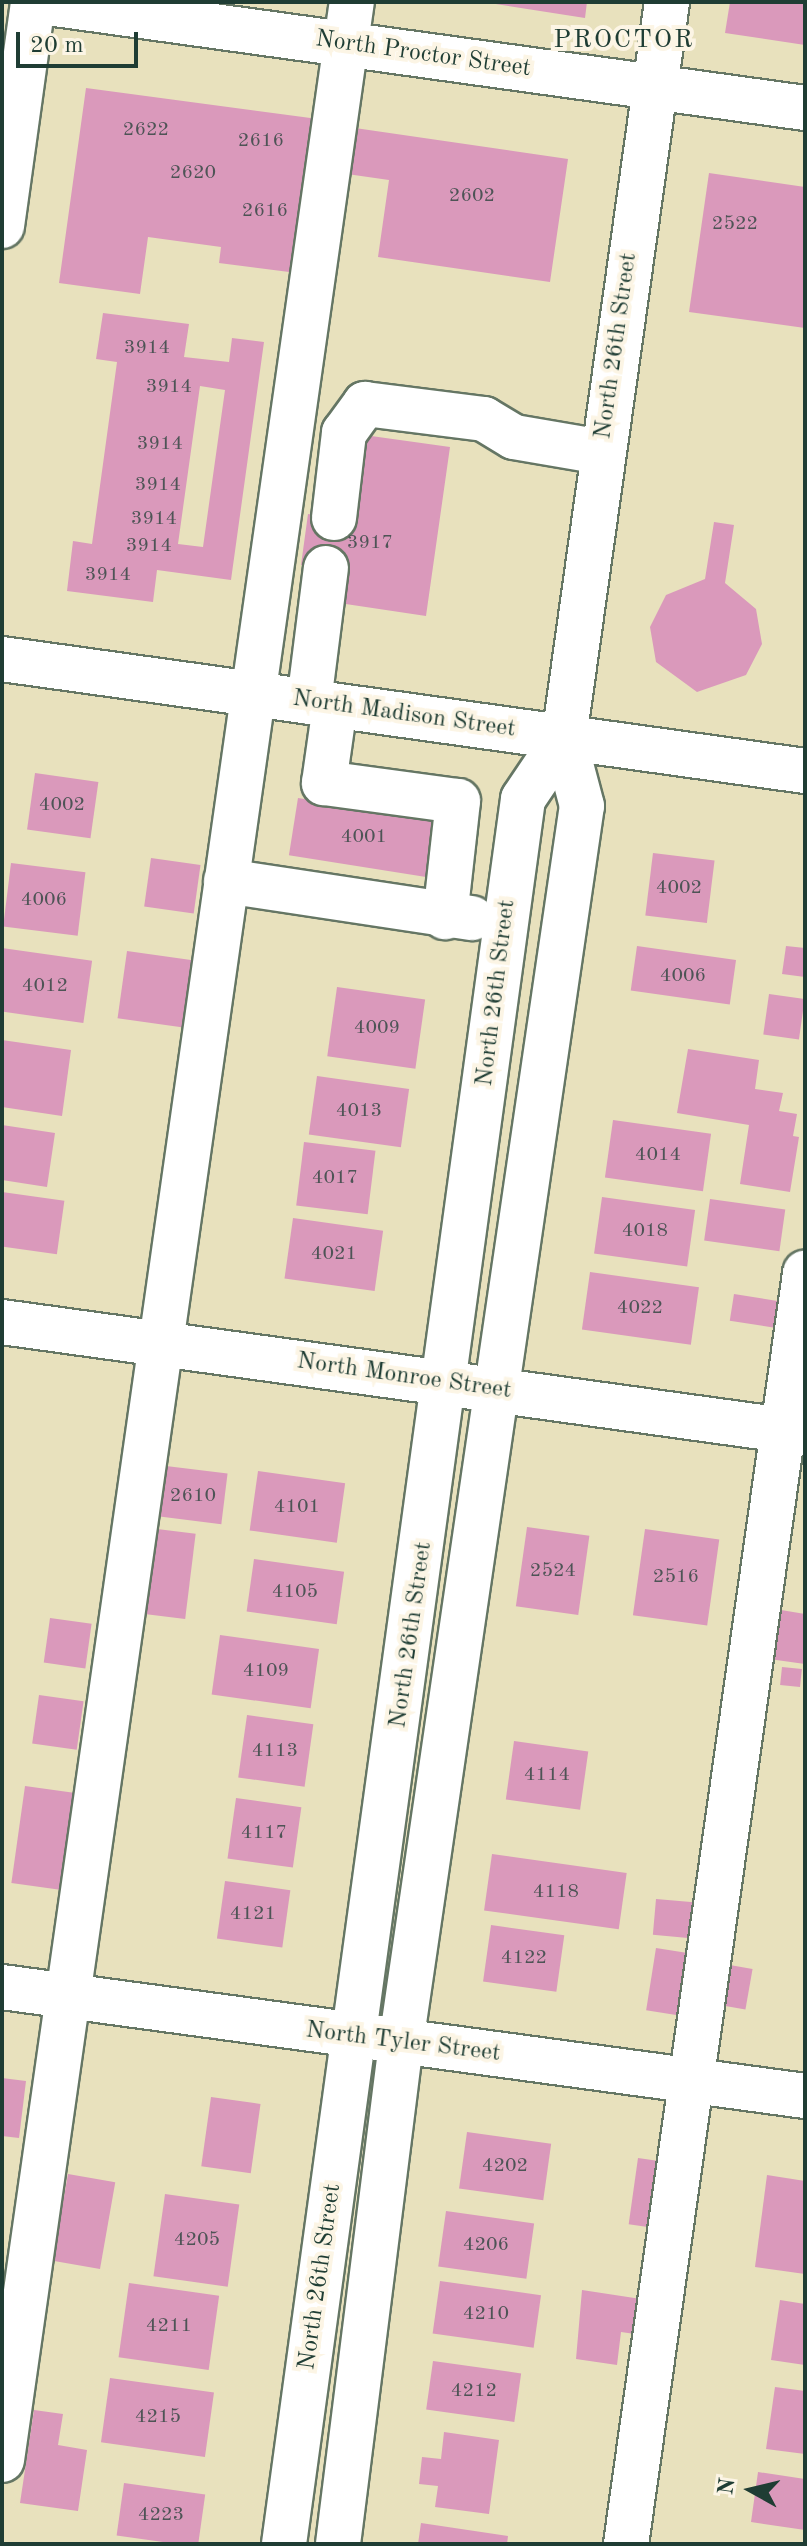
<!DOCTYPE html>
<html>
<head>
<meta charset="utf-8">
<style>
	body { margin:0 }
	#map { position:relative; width:807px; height:2546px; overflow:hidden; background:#e8e1bd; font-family:"Old Standard TT",serif }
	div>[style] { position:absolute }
	.building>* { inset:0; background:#da99bb; transform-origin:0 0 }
	.roads { filter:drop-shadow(2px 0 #657664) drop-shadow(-2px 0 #657664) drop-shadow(0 2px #657664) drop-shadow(0 -2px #657664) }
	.minor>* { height:44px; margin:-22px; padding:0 22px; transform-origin:22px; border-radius:22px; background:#fff }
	span { translate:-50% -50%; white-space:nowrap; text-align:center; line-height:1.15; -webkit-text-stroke:8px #fcf5e5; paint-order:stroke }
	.number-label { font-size:20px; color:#4e5456 }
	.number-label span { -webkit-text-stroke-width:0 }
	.street-label { font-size:24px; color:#1f3d34 }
	.neighbourhood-label { font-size:26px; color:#1f3d34; letter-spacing:2px }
	.frame { position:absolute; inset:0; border:4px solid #1f3d34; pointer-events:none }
	.north { position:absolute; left:711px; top:2450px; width:80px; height:80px; -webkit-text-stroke:6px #fcf5e5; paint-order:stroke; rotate:278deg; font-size:22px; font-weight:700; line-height:32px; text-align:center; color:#1f3d34 }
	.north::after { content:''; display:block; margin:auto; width:28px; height:36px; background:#1f3d34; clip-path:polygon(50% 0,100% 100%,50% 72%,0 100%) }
	.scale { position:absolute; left:16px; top:32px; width:122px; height:36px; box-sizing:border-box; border:4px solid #1f3d34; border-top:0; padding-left:10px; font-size:24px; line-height:28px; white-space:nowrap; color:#1f3d34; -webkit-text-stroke:6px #fcf5e5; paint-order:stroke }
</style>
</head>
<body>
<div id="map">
	<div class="building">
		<div style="clip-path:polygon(483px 2px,587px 2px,585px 18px)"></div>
		<div style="clip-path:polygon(730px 2px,805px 2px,805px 45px,725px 33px)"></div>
		<div style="clip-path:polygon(86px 88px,318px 119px,297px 273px,219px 263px,221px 247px,148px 237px,140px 294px,59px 283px)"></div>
		<div style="clip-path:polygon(355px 128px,568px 159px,550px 282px,378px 257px,389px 180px,347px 174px)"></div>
		<div style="clip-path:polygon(709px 173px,805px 187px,805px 328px,689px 312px)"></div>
		<div style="clip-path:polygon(evenodd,103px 313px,189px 324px,184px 357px,229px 362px,232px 338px,264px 342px,231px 580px,157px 570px,153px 602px,67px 591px,73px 541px,92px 544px,117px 362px,96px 359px,103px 313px,200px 386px,225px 390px,203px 547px,178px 544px,200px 386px)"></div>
		<div style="clip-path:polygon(364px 435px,450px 447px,426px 616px,339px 603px,343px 571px,301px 565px,308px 514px,351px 521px)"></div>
		<div style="clip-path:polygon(714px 522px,734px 525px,725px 583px,756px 609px,762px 644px,746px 675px,697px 692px,656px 662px,650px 627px,666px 595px,705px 579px)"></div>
		<div style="left:35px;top:773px;width:64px;height:57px;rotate:8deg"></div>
		<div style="left:298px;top:798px;width:142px;height:58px;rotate:9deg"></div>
		<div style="left:653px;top:853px;width:62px;height:63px;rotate:7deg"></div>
		<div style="left:151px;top:858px;width:50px;height:49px;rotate:8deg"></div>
		<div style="left:11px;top:863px;width:75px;height:64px;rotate:7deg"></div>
		<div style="left:637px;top:946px;width:100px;height:45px;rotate:8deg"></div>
		<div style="clip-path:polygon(786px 946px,805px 948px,805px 977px,782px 974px)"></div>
		<div style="left:2px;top:948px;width:91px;height:63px;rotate:8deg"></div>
		<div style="left:127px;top:951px;width:70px;height:68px;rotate:8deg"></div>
		<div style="left:337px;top:987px;width:89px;height:70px;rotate:8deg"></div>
		<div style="left:769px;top:994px;width:36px;height:41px;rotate:8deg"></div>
		<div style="clip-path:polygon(2px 1040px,71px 1050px,62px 1116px,2px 1107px)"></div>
		<div style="clip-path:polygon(688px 1049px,759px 1060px,755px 1089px,783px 1093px,779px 1111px,797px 1114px,793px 1136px,799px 1137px,790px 1192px,740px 1184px,749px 1125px,677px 1113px)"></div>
		<div style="left:317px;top:1076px;width:93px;height:59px;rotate:8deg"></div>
		<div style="left:613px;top:1120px;width:99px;height:58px;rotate:8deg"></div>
		<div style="clip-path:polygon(2px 1125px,55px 1133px,47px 1187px,2px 1180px)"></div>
		<div style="left:304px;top:1142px;width:72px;height:64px;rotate:7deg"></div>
		<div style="left:2px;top:1192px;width:63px;height:54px;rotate:8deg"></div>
		<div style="left:602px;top:1197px;width:94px;height:57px;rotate:8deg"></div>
		<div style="left:710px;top:1199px;width:76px;height:42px;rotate:8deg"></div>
		<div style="left:293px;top:1218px;width:91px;height:61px;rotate:8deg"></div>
		<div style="left:590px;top:1272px;width:110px;height:58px;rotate:8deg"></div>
		<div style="left:734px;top:1294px;width:44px;height:27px;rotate:9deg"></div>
		<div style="left:166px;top:1466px;width:62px;height:51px;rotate:7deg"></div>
		<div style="left:258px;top:1471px;width:88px;height:60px;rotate:8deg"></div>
		<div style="left:527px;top:1527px;width:63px;height:80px;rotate:8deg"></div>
		<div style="left:149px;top:1528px;width:47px;height:86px;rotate:7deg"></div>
		<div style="left:645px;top:1529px;width:75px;height:87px;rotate:8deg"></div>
		<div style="left:254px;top:1559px;width:91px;height:53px;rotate:8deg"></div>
		<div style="clip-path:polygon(769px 1608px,805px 1614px,805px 1664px,762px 1658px)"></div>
		<div style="left:50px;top:1618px;width:42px;height:45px;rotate:8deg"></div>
		<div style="left:220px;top:1635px;width:100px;height:60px;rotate:8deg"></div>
		<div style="left:782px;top:1667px;width:20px;height:18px;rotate:6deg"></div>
		<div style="left:39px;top:1695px;width:45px;height:49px;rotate:8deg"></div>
		<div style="left:247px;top:1715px;width:67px;height:63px;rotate:8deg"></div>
		<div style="left:514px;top:1741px;width:75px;height:59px;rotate:8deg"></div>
		<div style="left:25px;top:1786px;width:49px;height:98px;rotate:8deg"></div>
		<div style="left:236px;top:1798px;width:66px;height:61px;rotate:8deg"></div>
		<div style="left:492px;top:1854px;width:136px;height:57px;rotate:8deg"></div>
		<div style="left:225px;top:1881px;width:66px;height:58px;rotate:8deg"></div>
		<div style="left:656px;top:1899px;width:38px;height:36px;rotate:5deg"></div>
		<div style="left:491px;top:1925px;width:74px;height:57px;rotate:8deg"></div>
		<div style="left:656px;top:1948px;width:32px;height:63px;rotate:9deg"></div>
		<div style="left:724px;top:1964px;width:29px;height:41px;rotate:10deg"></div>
		<div style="clip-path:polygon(2px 2078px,26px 2081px,19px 2138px,2px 2136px)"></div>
		<div style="left:211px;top:2097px;width:50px;height:70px;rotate:8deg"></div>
		<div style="left:467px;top:2132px;width:85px;height:57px;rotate:8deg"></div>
		<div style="left:638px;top:2158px;width:21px;height:67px;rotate:8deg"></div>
		<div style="left:68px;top:2174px;width:48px;height:88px;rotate:10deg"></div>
		<div style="clip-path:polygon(767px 2175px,805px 2181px,805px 2274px,755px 2267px)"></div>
		<div style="left:165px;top:2194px;width:75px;height:83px;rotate:8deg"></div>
		<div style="left:446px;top:2211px;width:89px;height:56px;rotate:8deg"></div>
		<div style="left:440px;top:2281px;width:102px;height:53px;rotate:8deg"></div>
		<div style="left:129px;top:2283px;width:91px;height:75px;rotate:8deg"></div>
		<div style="clip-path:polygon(582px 2290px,641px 2299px,635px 2334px,621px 2332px,617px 2365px,576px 2359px)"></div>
		<div style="clip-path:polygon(780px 2300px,805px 2304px,805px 2365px,771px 2360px)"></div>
		<div style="left:433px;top:2361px;width:89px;height:49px;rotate:8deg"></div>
		<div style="left:110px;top:2378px;width:105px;height:65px;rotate:8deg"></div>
		<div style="clip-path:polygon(775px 2387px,805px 2391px,805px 2454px,766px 2449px)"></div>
		<div style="clip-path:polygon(34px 2410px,63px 2414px,58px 2445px,87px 2450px,78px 2511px,20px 2503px)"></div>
		<div style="clip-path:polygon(444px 2432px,499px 2440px,489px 2514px,435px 2507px,438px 2486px,419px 2484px,422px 2457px,441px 2459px)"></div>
		<div style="clip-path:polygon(758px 2472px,805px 2479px,805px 2530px,751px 2522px)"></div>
		<div style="left:124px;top:2483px;width:82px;height:53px;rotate:8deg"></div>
		<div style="clip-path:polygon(421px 2523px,508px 2536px,507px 2544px,418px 2544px)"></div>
	</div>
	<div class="roads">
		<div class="minor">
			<div style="left:41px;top:2px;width:771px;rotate:7.9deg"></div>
			<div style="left:2px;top:226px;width:226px;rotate:-82.1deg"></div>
			<div style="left:334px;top:518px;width:86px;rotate:-83.3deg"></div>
			<div style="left:344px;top:433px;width:36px;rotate:-54deg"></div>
			<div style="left:365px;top:404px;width:120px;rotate:7.2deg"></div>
			<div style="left:484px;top:419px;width:35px;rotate:31deg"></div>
			<div style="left:514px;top:437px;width:89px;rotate:9.7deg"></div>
			<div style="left:2px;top:659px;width:811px;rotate:7.94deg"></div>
			<div style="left:309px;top:702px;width:135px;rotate:-82.8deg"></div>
			<div style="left:335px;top:706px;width:78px;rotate:98.1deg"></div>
			<div style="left:324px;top:783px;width:135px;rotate:7.7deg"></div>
			<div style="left:458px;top:801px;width:117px;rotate:96.4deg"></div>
			<div style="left:226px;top:881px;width:249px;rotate:8.6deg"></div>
			<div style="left:2px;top:1322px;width:811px;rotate:7.87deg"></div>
			<div style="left:2px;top:1987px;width:810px;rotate:7.73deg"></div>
			<div style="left:2px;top:2460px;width:2483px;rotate:-81.9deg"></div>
			<div style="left:284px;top:2544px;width:1761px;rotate:-82.2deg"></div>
			<div style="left:523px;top:799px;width:73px;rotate:-56.1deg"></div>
			<div style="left:338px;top:2544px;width:505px;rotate:-82.83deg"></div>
			<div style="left:401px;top:2043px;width:1250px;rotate:-81.68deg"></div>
			<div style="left:582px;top:806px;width:70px;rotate:-104.8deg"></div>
			<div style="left:564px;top:738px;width:743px;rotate:-82.03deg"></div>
			<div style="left:626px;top:2544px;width:1284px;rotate:-81.98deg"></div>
		</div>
	</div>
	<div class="number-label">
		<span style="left:146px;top:130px">2622</span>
		<span style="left:261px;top:141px">2616</span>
		<span style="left:193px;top:173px">2620</span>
		<span style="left:472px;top:196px">2602</span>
		<span style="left:265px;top:211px">2616</span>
		<span style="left:735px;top:224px">2522</span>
		<span style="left:147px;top:348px">3914</span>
		<span style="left:169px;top:387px">3914</span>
		<span style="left:160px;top:444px">3914</span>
		<span style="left:158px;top:485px">3914</span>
		<span style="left:154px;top:519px">3914</span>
		<span style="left:370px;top:543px">3917</span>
		<span style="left:149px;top:546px">3914</span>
		<span style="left:108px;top:575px">3914</span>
		<span style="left:62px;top:805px">4002</span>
		<span style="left:364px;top:837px">4001</span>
		<span style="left:679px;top:888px">4002</span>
		<span style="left:44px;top:900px">4006</span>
		<span style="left:683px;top:976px">4006</span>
		<span style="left:45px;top:986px">4012</span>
		<span style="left:377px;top:1028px">4009</span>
		<span style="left:359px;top:1111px">4013</span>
		<span style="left:658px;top:1155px">4014</span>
		<span style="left:335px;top:1178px">4017</span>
		<span style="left:645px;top:1231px">4018</span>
		<span style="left:334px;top:1254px">4021</span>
		<span style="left:640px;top:1308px">4022</span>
		<span style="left:193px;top:1496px">2610</span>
		<span style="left:297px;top:1507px">4101</span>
		<span style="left:553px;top:1571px">2524</span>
		<span style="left:676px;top:1577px">2516</span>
		<span style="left:295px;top:1592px">4105</span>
		<span style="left:266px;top:1671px">4109</span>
		<span style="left:275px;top:1751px">4113</span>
		<span style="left:547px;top:1775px">4114</span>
		<span style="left:264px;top:1833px">4117</span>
		<span style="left:556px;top:1892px">4118</span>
		<span style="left:253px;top:1914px">4121</span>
		<span style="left:524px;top:1958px">4122</span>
		<span style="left:505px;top:2166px">4202</span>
		<span style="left:197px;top:2240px">4205</span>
		<span style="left:486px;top:2245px">4206</span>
		<span style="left:486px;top:2314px">4210</span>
		<span style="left:169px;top:2326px">4211</span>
		<span style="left:474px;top:2391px">4212</span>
		<span style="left:158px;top:2417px">4215</span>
		<span style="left:161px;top:2515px">4223</span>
	</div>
	<div class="street-label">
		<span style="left:423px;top:55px;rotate:8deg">North Proctor Street</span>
		<span style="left:617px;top:346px;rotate:-82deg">North 26th Street</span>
		<span style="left:404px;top:715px;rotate:8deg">North Madison Street</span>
		<span style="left:497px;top:993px;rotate:-83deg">North 26th Street</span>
		<span style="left:404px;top:1377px;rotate:8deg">North Monroe Street</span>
		<span style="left:412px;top:1635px;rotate:-82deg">North 26th Street</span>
		<span style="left:403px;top:2043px;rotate:7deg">North Tyler Street</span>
		<span style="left:321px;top:2277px;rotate:-82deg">North 26th Street</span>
	</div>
	<div class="neighbourhood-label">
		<span style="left:624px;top:41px">PROCTOR</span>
	</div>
	<div class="frame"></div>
	<div class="north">N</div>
	<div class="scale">20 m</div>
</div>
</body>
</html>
